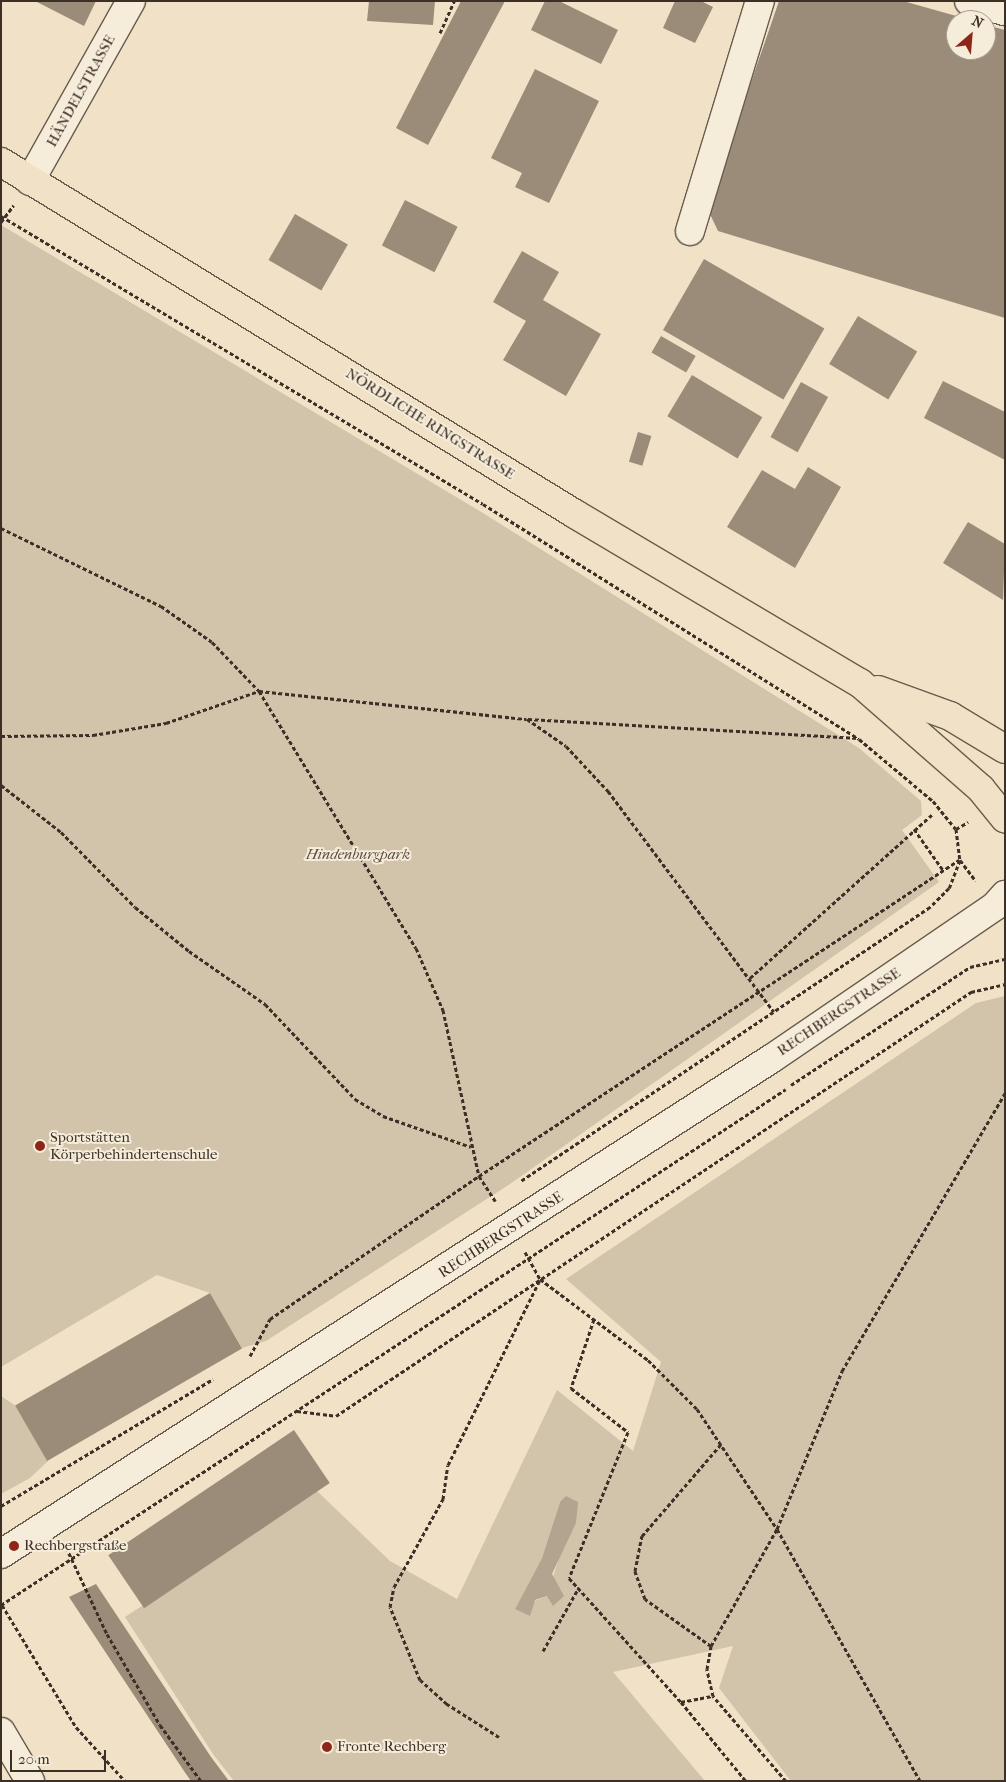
<!DOCTYPE html>
<html>
<head>
<meta charset="utf-8">
<style>
	body { margin:0 }
	#map { position:relative; width:1006px; height:1782px; overflow:hidden; background:#f1e1c6; font-family:"IM FELL French Canon",serif }
	div>[style] { position:absolute }
	.green>* { inset:0; background:#d2c3ab }
	.water>* { inset:0; background:#b3a490 }
	.building>* { inset:0; background:#9a8c79; transform-origin:0 0 }
	.path>* { height:3px; margin-top:-1.5px; transform-origin:0; background:repeating-linear-gradient(90deg,#3b2f26 0 4px,transparent 0 6.5px) }
	.roads { filter:drop-shadow(1px 0 #685c4e) drop-shadow(-1px 0 #685c4e) drop-shadow(0 1px #685c4e) drop-shadow(0 -1px #685c4e) }
	.minor>* { height:28px; margin:-14px; padding:0 14px; transform-origin:14px; border-radius:14px; background:#f6ecda }
	.major>* { height:28px; margin:-14px; padding:0 14px; transform-origin:14px; border-radius:14px; background:#f1e1c6 }
	.dots>* { width:14px; height:14px; translate:-50% -50%; box-sizing:border-box; border:2px solid #f6ecda; border-radius:50% }
	span { translate:-50% -50%; white-space:nowrap; text-align:center; line-height:1.15; -webkit-text-stroke:4px #f6ecda; paint-order:stroke }
	.street-label { font-size:15px; color:#3b2f26 }
	.park-label { font-size:15px; color:#594d41; font-style:italic }
	.poi-label { font-size:15px; color:#3b2f26 }
	.left { translate:0 -50%; text-align:left }
	.frame { position:absolute; inset:0; border:2px solid #3b2f26; pointer-events:none }
	.north { position:absolute; left:946px; top:10px; width:50px; height:50px; box-sizing:border-box; background:#f6ecda; border:1px solid #aba092; border-radius:50%; rotate:27deg; font-size:14px; font-weight:700; line-height:20px; text-align:center; color:#3b2f26 }
	.north::after { content:''; display:block; margin:auto; width:18px; height:22px; background:#8f2418; clip-path:polygon(50% 0,100% 100%,50% 72%,0 100%) }
	.scale { position:absolute; left:10px; top:1750px; width:96px; height:22px; box-sizing:border-box; border:2px solid #3b2f26; border-top:0; padding-left:6px; font-size:15px; line-height:18px; white-space:nowrap; color:#3b2f26; -webkit-text-stroke:4px #f6ecda; paint-order:stroke }
</style>
</head>
<body>
<div id="map">
	<div class="green">
		<div style="clip-path:polygon(1px 225px,483px 513px,859px 748px,921px 801px,922px 815px,902px 830px,939px 882px,510px 1184px,266px 1341px,242px 1348px,210px 1293px,157px 1275px,1px 1367px)"></div>
		<div style="clip-path:polygon(evenodd,1005px 996px,1005px 1781px,791px 1781px,719px 1688px,733px 1646px,613px 1672px,705px 1781px,234px 1781px,213px 1754px,125px 1617px,317px 1491px,390px 1561px,457px 1599px,557px 1390px,633px 1451px,661px 1362px,566px 1279px,976px 1003px,1005px 996px,560px 1502px,576px 1523px,564px 1542px,547px 1596px,515px 1609px,542px 1558px,560px 1502px)"></div>
		<div style="clip-path:polygon(1px 1396px,16px 1406px,48px 1461px,30px 1478px,1px 1494px)"></div>
	</div>
	<div class="water">
		<div style="clip-path:polygon(566px 1496px,578px 1502px,576px 1523px,552px 1574px,564px 1596px,553px 1606px,547px 1596px,535px 1600px,530px 1616px,515px 1609px,542px 1558px,560px 1502px)"></div>
	</div>
	<div class="building">
		<div style="clip-path:polygon(35px 1px,96px 1px,84px 26px)"></div>
		<div style="clip-path:polygon(369px 1px,435px 1px,433px 25px,367px 21px)"></div>
		<div style="clip-path:polygon(461px 1px,505px 1px,428px 145px,396px 128px)"></div>
		<div style="clip-path:polygon(545px 1px,559px 1px,618px 30px,601px 64px,531px 30px)"></div>
		<div style="clip-path:polygon(675px 1px,701px 1px,713px 7px,695px 43px,663px 28px)"></div>
		<div style="clip-path:polygon(779px 1px,903px 1px,967px 19px,956px 20px,956px 50px,986px 50px,986px 25px,1005px 30px,1005px 318px,718px 231px,709px 212px,716px 184px)"></div>
		<div style="clip-path:polygon(535px 69px,599px 101px,549px 203px,515px 187px,522px 173px,491px 158px)"></div>
		<div style="left:405px;top:200px;width:59px;height:51px;rotate:27deg"></div>
		<div style="left:295px;top:214px;width:61px;height:53px;rotate:30deg"></div>
		<div style="clip-path:polygon(522px 251px,559px 272px,543px 300px,601px 334px,566px 396px,503px 360px,526px 321px,493px 302px)"></div>
		<div style="left:704px;top:259px;width:139px;height:82px;rotate:30deg"></div>
		<div style="left:858px;top:316px;width:69px;height:56px;rotate:31deg"></div>
		<div style="left:661px;top:336px;width:40px;height:19px;rotate:30deg"></div>
		<div style="left:692px;top:375px;width:82px;height:48px;rotate:31deg"></div>
		<div style="clip-path:polygon(943px 381px,1005px 412px,1005px 460px,924px 418px)"></div>
		<div style="left:801px;top:382px;width:31px;height:63px;rotate:29deg"></div>
		<div style="left:638px;top:432px;width:14px;height:31px;rotate:17deg"></div>
		<div style="clip-path:polygon(808px 467px,841px 487px,795px 568px,727px 527px,762px 470px,795px 489px)"></div>
		<div style="clip-path:polygon(968px 522px,1005px 544px,1003px 600px,943px 563px)"></div>
		<div style="left:210px;top:1293px;width:64px;height:225px;rotate:60deg"></div>
		<div style="left:294px;top:1430px;width:64px;height:224px;rotate:56deg"></div>
		<div style="clip-path:polygon(96px 1584px,211px 1757px,229px 1781px,191px 1781px,184px 1771px,69px 1597px)"></div>
	</div>
	<div class="path">
		<div style="left:440px;top:33px;width:35px;rotate:-66deg"></div>
		<div style="left:1px;top:216px;width:561px;rotate:30.86deg"></div>
		<div style="left:483px;top:504px;width:443px;rotate:32deg"></div>
		<div style="left:859px;top:739px;width:97px;rotate:40deg"></div>
		<div style="left:933px;top:801px;width:36px;rotate:51deg"></div>
		<div style="left:956px;top:829px;width:31px;rotate:83deg"></div>
		<div style="left:960px;top:860px;width:30px;rotate:111deg"></div>
		<div style="left:949px;top:888px;width:27px;rotate:135deg"></div>
		<div style="left:930px;top:907px;width:492px;rotate:146.2deg"></div>
		<div style="left:1px;top:222px;width:21px;rotate:-53deg"></div>
		<div style="left:1px;top:528px;width:178px;rotate:26deg"></div>
		<div style="left:161px;top:606px;width:62px;rotate:35.2deg"></div>
		<div style="left:212px;top:642px;width:68px;rotate:46.2deg"></div>
		<div style="left:259px;top:691px;width:301px;rotate:58.6deg"></div>
		<div style="left:416px;top:948px;width:68px;rotate:66.5deg"></div>
		<div style="left:443px;top:1010px;width:170px;rotate:77.8deg"></div>
		<div style="left:479px;top:1176px;width:30px;rotate:57deg"></div>
		<div style="left:528px;top:719px;width:331px;rotate:3.3deg"></div>
		<div style="left:1px;top:736px;width:92px;rotate:-0.6deg"></div>
		<div style="left:93px;top:735px;width:74px;rotate:-9.3deg"></div>
		<div style="left:166px;top:723px;width:98px;rotate:-19deg"></div>
		<div style="left:259px;top:691px;width:269px;rotate:6deg"></div>
		<div style="left:527px;top:719px;width:47px;rotate:34.7deg"></div>
		<div style="left:566px;top:746px;width:62px;rotate:47deg"></div>
		<div style="left:608px;top:791px;width:276px;rotate:53.1deg"></div>
		<div style="left:1px;top:785px;width:76px;rotate:38.1deg"></div>
		<div style="left:61px;top:832px;width:105px;rotate:45.4deg"></div>
		<div style="left:135px;top:907px;width:70px;rotate:39.2deg"></div>
		<div style="left:189px;top:951px;width:93px;rotate:34.9deg"></div>
		<div style="left:265px;top:1004px;width:131px;rotate:46.5deg"></div>
		<div style="left:355px;top:1099px;width:33px;rotate:31deg"></div>
		<div style="left:383px;top:1116px;width:93px;rotate:19.4deg"></div>
		<div style="left:914px;top:829px;width:50px;rotate:54.7deg"></div>
		<div style="left:956px;top:829px;width:14px;rotate:-30deg"></div>
		<div style="left:960px;top:860px;width:26px;rotate:53deg"></div>
		<div style="left:750px;top:978px;width:246px;rotate:-41.9deg"></div>
		<div style="left:791px;top:1085px;width:214px;rotate:-33.4deg"></div>
		<div style="left:970px;top:967px;width:36px;rotate:-13deg"></div>
		<div style="left:525px;top:1252px;width:31px;rotate:61deg"></div>
		<div style="left:540px;top:1279px;width:135px;rotate:36.9deg"></div>
		<div style="left:648px;top:1360px;width:69px;rotate:45deg"></div>
		<div style="left:697px;top:1409px;width:144px;rotate:56.3deg"></div>
		<div style="left:777px;top:1529px;width:290px;rotate:60.4deg"></div>
		<div style="left:594px;top:1319px;width:73px;rotate:108.4deg"></div>
		<div style="left:571px;top:1388px;width:72px;rotate:37.7deg"></div>
		<div style="left:628px;top:1432px;width:157px;rotate:112deg"></div>
		<div style="left:569px;top:1578px;width:167px;rotate:47.9deg"></div>
		<div style="left:681px;top:1702px;width:102px;rotate:50.6deg"></div>
		<div style="left:250px;top:1356px;width:42px;rotate:-61.6deg"></div>
		<div style="left:270px;top:1319px;width:253px;rotate:-34.4deg"></div>
		<div style="left:479px;top:1176px;width:575px;rotate:-33.36deg"></div>
		<div style="left:297px;top:1411px;width:39px;rotate:7deg"></div>
		<div style="left:336px;top:1416px;width:764px;rotate:-33.73deg"></div>
		<div style="left:971px;top:992px;width:35px;rotate:-13deg"></div>
		<div style="left:1px;top:1506px;width:247px;rotate:-30.9deg"></div>
		<div style="left:66px;top:1547px;width:96px;rotate:64.8deg"></div>
		<div style="left:107px;top:1634px;width:105px;rotate:59.8deg"></div>
		<div style="left:160px;top:1725px;width:69px;rotate:53.8deg"></div>
		<div style="left:1px;top:1605px;width:939px;rotate:-33.32deg"></div>
		<div style="left:2px;top:1605px;width:143px;rotate:58.8deg"></div>
		<div style="left:76px;top:1727px;width:73px;rotate:47.8deg"></div>
		<div style="left:711px;top:1646px;width:81px;rotate:-144.5deg"></div>
		<div style="left:645px;top:1599px;width:30px;rotate:-110deg"></div>
		<div style="left:635px;top:1571px;width:36px;rotate:-79deg"></div>
		<div style="left:642px;top:1536px;width:121px;rotate:-49.3deg"></div>
		<div style="left:543px;top:1651px;width:73px;rotate:-60.6deg"></div>
		<div style="left:681px;top:1702px;width:33px;rotate:-11deg"></div>
		<div style="left:499px;top:1737px;width:62px;rotate:-147.6deg"></div>
		<div style="left:447px;top:1704px;width:36px;rotate:-138deg"></div>
		<div style="left:420px;top:1680px;width:79px;rotate:-112.3deg"></div>
		<div style="left:390px;top:1607px;width:20px;rotate:-79deg"></div>
		<div style="left:394px;top:1587px;width:101px;rotate:-60.9deg"></div>
		<div style="left:443px;top:1499px;width:34px;rotate:-82deg"></div>
		<div style="left:448px;top:1465px;width:207px;rotate:-63.6deg"></div>
		<div style="left:786px;top:1781px;width:112px;rotate:-130.7deg"></div>
		<div style="left:713px;top:1696px;width:28px;rotate:-103deg"></div>
		<div style="left:707px;top:1669px;width:23px;rotate:-80deg"></div>
		<div style="left:711px;top:1646px;width:134px;rotate:-60.6deg"></div>
		<div style="left:777px;top:1529px;width:171px;rotate:-67.6deg"></div>
		<div style="left:842px;top:1371px;width:322px;rotate:-59.6deg"></div>
	</div>
	<div class="roads">
		<div class="minor">
			<div style="left:969px;top:1px;width:37px;rotate:16deg"></div>
			<div style="left:30px;top:181px;width:206px;rotate:-60.7deg"></div>
			<div style="left:690px;top:231px;width:240px;rotate:-73.1deg"></div>
			<div style="left:1px;top:1554px;width:915px;rotate:-32.74deg"></div>
			<div style="left:771px;top:1059px;width:271px;rotate:-34.3deg"></div>
			<div style="left:995px;top:906px;width:15px;rotate:-48deg"></div>
			<div style="left:1px;top:1732px;width:57px;rotate:59.4deg"></div>
		</div>
		<div class="major">
			<div style="left:1px;top:162px;width:673px;rotate:31.52deg"></div>
			<div style="left:575px;top:514px;width:331px;rotate:30.7deg"></div>
			<div style="left:860px;top:683px;width:161px;rotate:41.2deg"></div>
			<div style="left:981px;top:789px;width:38px;rotate:51deg"></div>
			<div style="left:878px;top:690px;width:77px;rotate:19.9deg"></div>
			<div style="left:950px;top:716px;width:64px;rotate:31deg"></div>
		</div>
	</div>
	<div class="dots">
		<div style="left:40px;top:1146px;background:#8f2418"></div>
		<div style="left:14px;top:1546px;background:#8f2418"></div>
		<div style="left:327px;top:1747px;background:#8f2418"></div>
	</div>
	<div class="street-label">
		<span style="left:81px;top:91px;rotate:-61deg">HÄNDELSTRASSE</span>
		<span style="left:430px;top:424px;rotate:32deg">NÖRDLICHE RINGSTRASSE</span>
		<span style="left:839px;top:1012px;rotate:-34deg">RECHBERGSTRASSE</span>
		<span style="left:501px;top:1235px;rotate:-33deg">RECHBERGSTRASSE</span>
	</div>
	<div class="park-label">
		<span style="left:358px;top:855px">Hindenburgpark</span>
	</div>
	<div class="poi-label">
		<span class="left" style="left:50px;top:1146px">Sportstätten<br>Körperbehindertenschule</span>
		<span class="left" style="left:24px;top:1546px">Rechbergstraße</span>
		<span class="left" style="left:337px;top:1747px">Fronte Rechberg</span>
	</div>
	<div class="frame"></div>
	<div class="north">N</div>
	<div class="scale">20 m</div>
</div>
</body>
</html>
